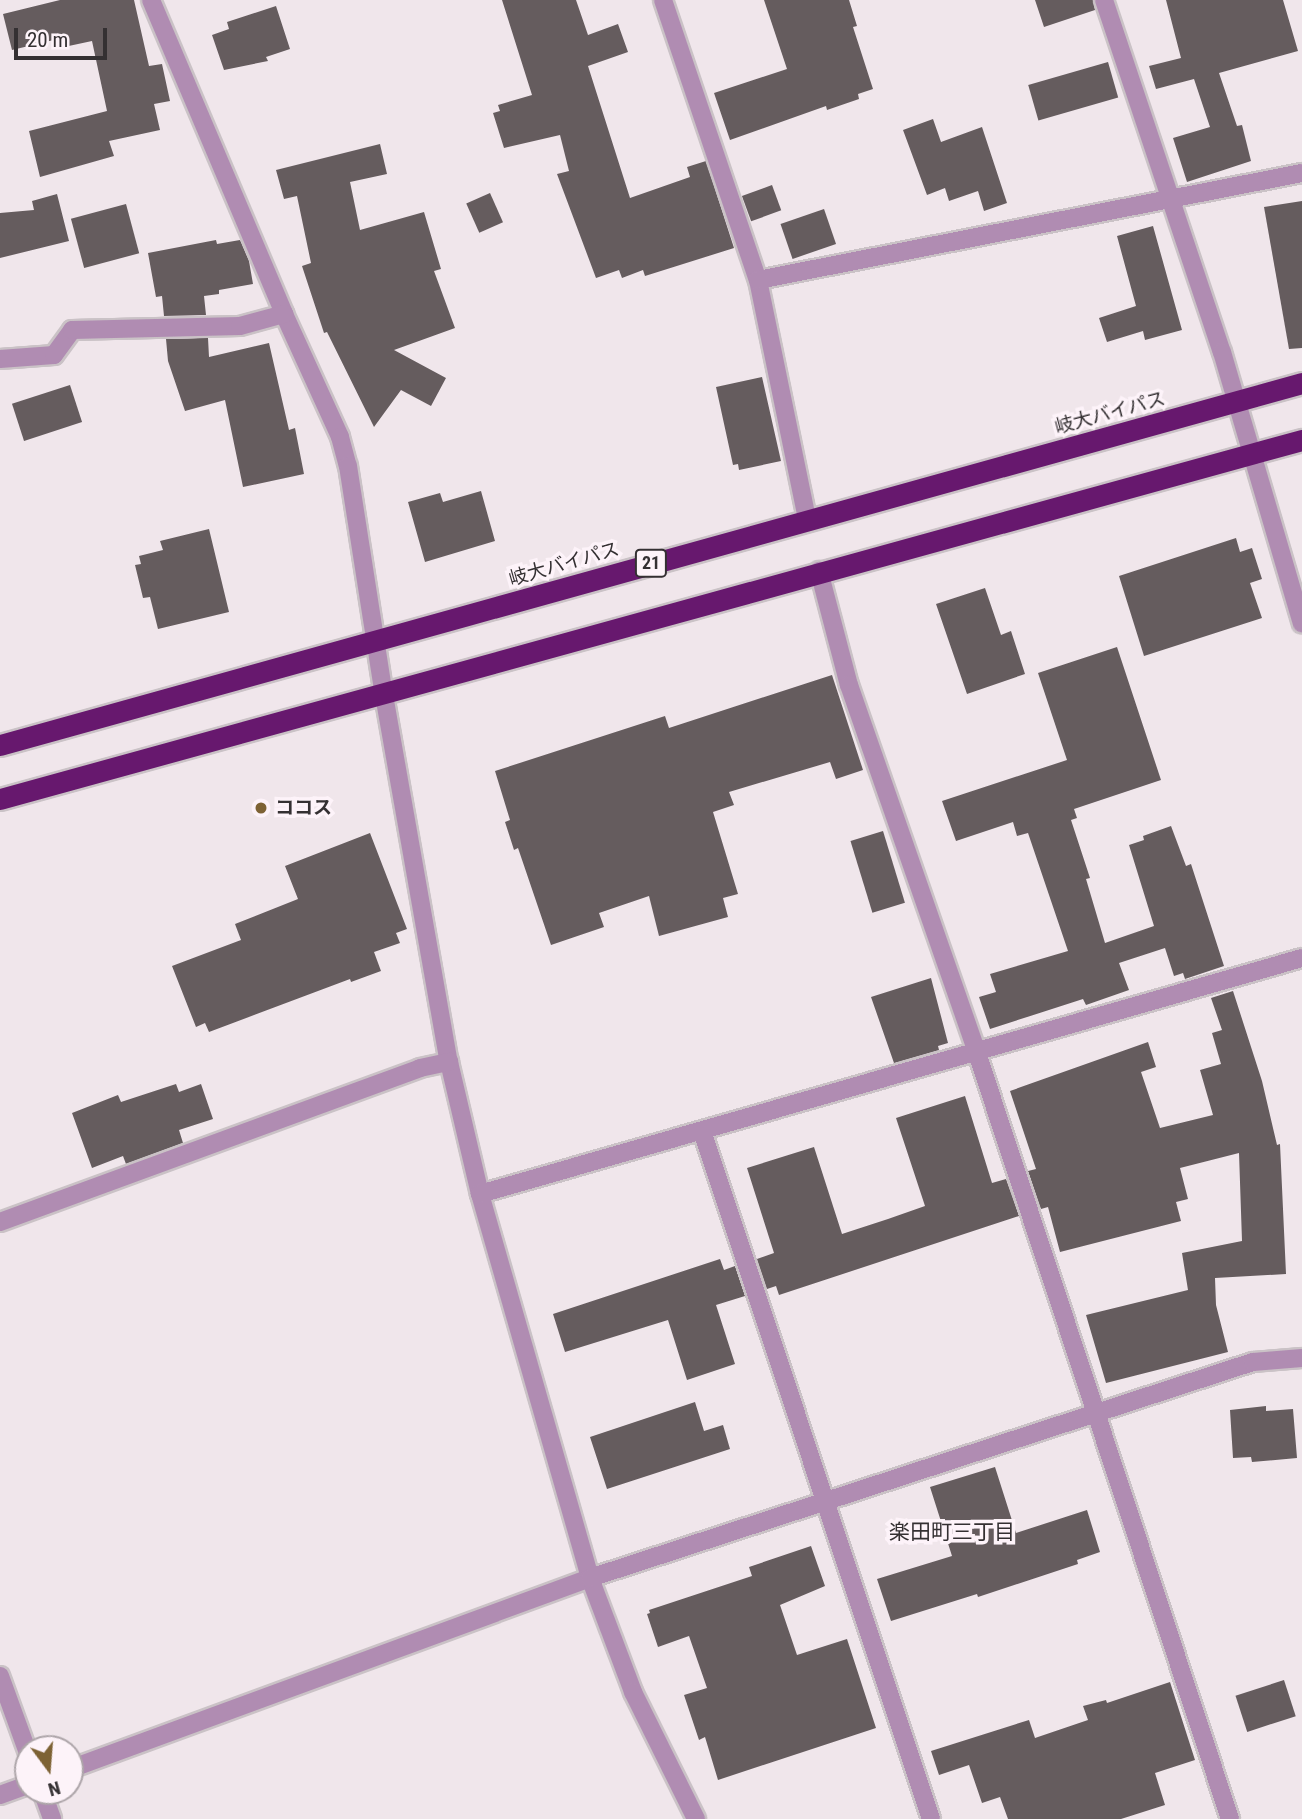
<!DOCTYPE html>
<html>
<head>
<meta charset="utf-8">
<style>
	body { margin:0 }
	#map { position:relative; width:1302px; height:1819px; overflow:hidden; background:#f0e6eb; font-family:"Roboto Condensed","Noto Sans JP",sans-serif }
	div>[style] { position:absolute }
	.building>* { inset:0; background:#655c5e; transform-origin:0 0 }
	.roads { filter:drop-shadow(2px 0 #cac2c6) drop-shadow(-2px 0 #cac2c6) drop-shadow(0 2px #cac2c6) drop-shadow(0 -2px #cac2c6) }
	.minor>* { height:18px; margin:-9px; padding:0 9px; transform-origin:9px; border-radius:9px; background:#b08cb2 }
	.highway>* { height:21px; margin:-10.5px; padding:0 10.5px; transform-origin:10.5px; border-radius:10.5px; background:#67186e }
	.dots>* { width:19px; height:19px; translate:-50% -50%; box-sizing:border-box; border:4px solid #fdf3f9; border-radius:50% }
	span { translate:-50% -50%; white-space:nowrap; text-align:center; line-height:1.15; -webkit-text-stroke:7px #fdf3f9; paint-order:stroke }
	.shield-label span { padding:2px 5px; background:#fdf3f9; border:2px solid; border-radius:5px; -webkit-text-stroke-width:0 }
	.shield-label { font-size:18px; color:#343032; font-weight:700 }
	.street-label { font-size:19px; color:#343032 }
	.poi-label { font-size:19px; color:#343032; font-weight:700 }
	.left { translate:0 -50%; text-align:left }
	.neighbourhood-label { font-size:21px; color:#343032 }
	.north { position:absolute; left:14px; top:1735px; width:70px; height:70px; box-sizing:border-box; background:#fdf3f9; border:2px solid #ada5a9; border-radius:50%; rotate:164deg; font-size:19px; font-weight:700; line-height:28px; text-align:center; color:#343032 }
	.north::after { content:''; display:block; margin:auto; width:24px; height:32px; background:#7d6234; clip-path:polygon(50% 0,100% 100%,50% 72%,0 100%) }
	.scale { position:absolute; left:14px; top:28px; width:93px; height:32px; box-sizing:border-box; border:4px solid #343032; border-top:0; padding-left:9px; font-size:21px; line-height:24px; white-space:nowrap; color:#343032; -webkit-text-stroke:5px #fdf3f9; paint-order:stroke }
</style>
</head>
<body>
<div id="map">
	<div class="building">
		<div style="clip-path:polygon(60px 0,134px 0,149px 66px,162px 64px,170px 101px,154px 104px,160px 130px,109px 141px,114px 156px,40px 177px,29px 131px,107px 111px,92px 41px,64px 47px,62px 38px,12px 50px,3px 14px)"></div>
		<div style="clip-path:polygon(502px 0,576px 0,588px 35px,618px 24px,628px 52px,588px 66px,630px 198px,690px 177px,687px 167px,706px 161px,734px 248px,645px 276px,643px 270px,622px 278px,619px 270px,596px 278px,557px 174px,569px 171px,560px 135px,504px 148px,493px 113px,500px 111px,498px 105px,532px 95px)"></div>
		<div style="clip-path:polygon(764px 0,849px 0,857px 26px,853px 27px,873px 89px,858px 94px,859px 99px,827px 110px,826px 106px,730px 140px,714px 93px,787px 69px)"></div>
		<div style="clip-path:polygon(1035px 0,1093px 0,1095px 10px,1044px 27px)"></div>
		<div style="clip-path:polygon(1166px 0,1283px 0,1298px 51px,1219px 73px,1237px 126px,1242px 125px,1251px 161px,1187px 182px,1173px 138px,1210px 127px,1194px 79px,1156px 89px,1149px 66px,1181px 58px)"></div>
		<div style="clip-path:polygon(276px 6px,290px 49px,266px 57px,268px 61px,224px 70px,212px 35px,229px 29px,227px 22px)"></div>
		<div style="left:1108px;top:62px;width:37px;height:83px;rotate:74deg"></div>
		<div style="clip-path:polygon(933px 119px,941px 142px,982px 127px,1007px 203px,984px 211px,978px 191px,949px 201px,945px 188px,927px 195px,903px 130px)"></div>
		<div style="clip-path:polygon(380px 144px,387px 174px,350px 182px,360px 230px,424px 212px,441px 269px,434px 271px,455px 328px,394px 350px,446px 378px,431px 406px,401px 390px,374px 427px,327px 332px,324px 333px,302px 266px,311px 263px,297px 196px,284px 199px,276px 170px)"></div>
		<div style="left:772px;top:185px;width:27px;height:32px;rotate:70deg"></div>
		<div style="left:490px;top:193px;width:32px;height:26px;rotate:66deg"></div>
		<div style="clip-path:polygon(57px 194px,69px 241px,0 258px,0 213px,34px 210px,32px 201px)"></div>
		<div style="clip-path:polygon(1302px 201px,1302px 348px,1289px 349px,1264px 207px)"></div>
		<div style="left:126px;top:204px;width:51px;height:57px;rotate:75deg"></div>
		<div style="left:824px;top:209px;width:37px;height:46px;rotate:71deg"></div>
		<div style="clip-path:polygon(1153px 226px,1182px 330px,1145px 340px,1143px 331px,1107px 342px,1099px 318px,1136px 306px,1117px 236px)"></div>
		<div style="clip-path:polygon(216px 240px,217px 244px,240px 240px,249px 261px,253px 284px,219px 290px,219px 294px,204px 296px,206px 315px,164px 316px,162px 296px,156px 297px,148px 253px)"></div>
		<div style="clip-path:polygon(208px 338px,209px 357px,269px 343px,289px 430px,295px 428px,304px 474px,243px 487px,225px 400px,185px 411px,168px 361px,166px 339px)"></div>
		<div style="clip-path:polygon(762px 377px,781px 461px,739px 470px,738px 464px,733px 465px,716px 387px)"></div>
		<div style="left:70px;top:385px;width:39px;height:61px;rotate:72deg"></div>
		<div style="clip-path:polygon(481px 491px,495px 541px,425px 562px,408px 502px,440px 493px,443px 502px)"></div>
		<div style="clip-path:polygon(209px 529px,229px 612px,158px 629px,150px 597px,143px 598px,135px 565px,141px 564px,139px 556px,163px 550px,160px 541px)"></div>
		<div style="clip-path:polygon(1236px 538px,1240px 552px,1252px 548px,1262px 579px,1250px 583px,1262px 618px,1144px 656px,1119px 576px)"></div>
		<div style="clip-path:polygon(985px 588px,1001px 635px,1011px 631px,1025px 674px,967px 694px,936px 604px)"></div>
		<div style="clip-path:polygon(1117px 647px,1161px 780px,1074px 809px,1077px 818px,1071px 820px,1090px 878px,1086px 879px,1105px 943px,1154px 926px,1129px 845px,1144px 840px,1143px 836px,1171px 826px,1186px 866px,1191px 864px,1224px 966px,1185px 979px,1183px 973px,1174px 976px,1165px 948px,1119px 963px,1129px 990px,1086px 1005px,1083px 999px,990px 1029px,979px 997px,996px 992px,990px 974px,1068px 951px,1028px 833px,1017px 836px,1013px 822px,956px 841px,942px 801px,1067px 760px,1038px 673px)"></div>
		<div style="clip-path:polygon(832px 675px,863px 770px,836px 779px,830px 762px,729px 792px,734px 805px,713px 812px,738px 894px,723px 898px,728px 917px,659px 936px,649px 896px,599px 913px,604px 927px,551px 945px,518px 848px,514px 850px,505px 822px,510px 820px,495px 771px,665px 716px,669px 728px)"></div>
		<div style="left:883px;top:831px;width:75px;height:34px;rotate:73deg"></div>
		<div style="clip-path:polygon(370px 833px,407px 929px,396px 933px,400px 943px,374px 952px,381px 971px,351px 982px,350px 979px,209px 1032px,205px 1023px,196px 1027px,172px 966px,241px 940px,235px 924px,298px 899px,285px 866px)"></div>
		<div style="clip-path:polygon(931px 978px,948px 1043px,938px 1046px,939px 1050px,894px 1063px,871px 997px)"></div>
		<div style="clip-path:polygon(1233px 991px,1262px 1081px,1277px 1145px,1280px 1144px,1286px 1274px,1215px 1278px,1216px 1305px,1228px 1352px,1106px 1383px,1086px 1315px,1188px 1290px,1182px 1253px,1242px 1241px,1239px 1153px,1180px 1168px,1188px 1199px,1176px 1202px,1181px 1221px,1060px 1252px,1048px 1207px,1041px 1209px,1028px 1171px,1036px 1169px,1010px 1091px,1148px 1042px,1156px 1067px,1141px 1072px,1160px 1128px,1213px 1115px,1200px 1070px,1221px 1064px,1212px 1033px,1222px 1030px,1211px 998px)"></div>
		<div style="clip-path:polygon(176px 1084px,179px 1092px,201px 1084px,213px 1119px,179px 1130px,183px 1143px,126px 1164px,123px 1156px,92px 1168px,72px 1113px,118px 1095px,121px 1102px)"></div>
		<div style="clip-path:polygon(965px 1096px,992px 1183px,1006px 1179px,1019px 1216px,779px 1295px,776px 1286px,767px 1289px,757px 1259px,774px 1253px,747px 1168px,814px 1147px,842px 1234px,888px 1219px,925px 1206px,896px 1118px)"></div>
		<div style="clip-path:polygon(720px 1259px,724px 1270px,735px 1266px,745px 1296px,716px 1305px,735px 1364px,687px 1380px,668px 1320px,565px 1352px,553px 1314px)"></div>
		<div style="clip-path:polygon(695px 1402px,704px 1431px,723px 1425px,730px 1449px,607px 1489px,590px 1437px)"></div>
		<div style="clip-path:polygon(1266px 1406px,1266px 1411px,1293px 1409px,1297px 1458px,1252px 1462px,1251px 1457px,1233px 1458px,1230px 1410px)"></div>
		<div style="clip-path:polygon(995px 1467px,1016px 1533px,1087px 1510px,1100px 1552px,1077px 1560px,1078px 1564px,978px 1597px,977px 1594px,891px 1621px,877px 1579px,952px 1556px,930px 1487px)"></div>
		<div style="clip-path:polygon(811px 1546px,825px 1586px,780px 1605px,797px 1655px,847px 1639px,876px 1728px,718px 1780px,705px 1737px,699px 1740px,684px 1695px,707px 1688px,689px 1636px,658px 1647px,647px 1614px,650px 1613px,649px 1610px,752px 1576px,749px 1567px)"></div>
		<div style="left:1284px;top:1680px;width:38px;height:51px;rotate:72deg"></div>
		<div style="clip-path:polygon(1170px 1682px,1195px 1760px,1155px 1773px,1165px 1805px,1121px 1819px,1008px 1819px,1000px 1797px,982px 1803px,969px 1765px,939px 1775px,931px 1751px,1029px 1720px,1035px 1738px,1088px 1720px,1083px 1706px,1106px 1700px,1107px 1703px)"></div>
	</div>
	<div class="roads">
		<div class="minor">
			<div style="left:151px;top:0;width:341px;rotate:67deg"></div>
			<div style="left:284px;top:314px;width:135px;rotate:65.5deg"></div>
			<div style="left:340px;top:437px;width:30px;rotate:75deg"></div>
			<div style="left:348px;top:466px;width:232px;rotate:81.1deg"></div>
			<div style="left:384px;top:695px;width:373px;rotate:80deg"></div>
			<div style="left:449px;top:1062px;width:136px;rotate:76.8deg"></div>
			<div style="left:480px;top:1194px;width:399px;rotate:74deg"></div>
			<div style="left:590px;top:1578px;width:122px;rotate:69.3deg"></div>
			<div style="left:633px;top:1692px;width:142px;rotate:63.6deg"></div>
			<div style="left:663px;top:0;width:296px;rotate:71.3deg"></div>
			<div style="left:758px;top:280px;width:244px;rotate:78.4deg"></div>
			<div style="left:1104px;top:0;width:371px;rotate:71.5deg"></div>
			<div style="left:1222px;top:352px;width:283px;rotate:73.6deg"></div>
			<div style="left:758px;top:280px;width:554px;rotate:-11.13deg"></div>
			<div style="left:0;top:359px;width:54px;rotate:-4.2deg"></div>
			<div style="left:54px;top:355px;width:31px;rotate:-54deg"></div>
			<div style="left:72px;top:330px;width:168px;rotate:-1.4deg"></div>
			<div style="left:240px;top:326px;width:46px;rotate:-15.3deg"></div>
			<div style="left:819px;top:571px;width:118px;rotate:75.3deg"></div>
			<div style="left:849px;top:685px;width:390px;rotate:70.8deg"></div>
			<div style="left:977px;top:1053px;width:807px;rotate:71.72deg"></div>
			<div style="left:702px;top:1131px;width:725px;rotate:71.59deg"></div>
			<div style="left:480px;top:1194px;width:855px;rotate:-16.02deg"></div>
			<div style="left:0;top:1222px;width:447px;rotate:-20.1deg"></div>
			<div style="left:420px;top:1068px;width:30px;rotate:-12deg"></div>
			<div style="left:0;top:1676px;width:82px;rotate:70deg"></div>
			<div style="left:70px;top:1769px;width:554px;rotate:-20.17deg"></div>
			<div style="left:590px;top:1578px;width:697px;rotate:-18.05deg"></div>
			<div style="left:1253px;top:1362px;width:49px;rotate:-4.7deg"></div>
			<div style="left:42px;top:1791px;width:30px;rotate:70deg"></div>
			<div style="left:0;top:1795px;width:30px;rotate:-20deg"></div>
		</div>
		<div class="highway">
			<div style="left:0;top:745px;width:1351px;rotate:-15.54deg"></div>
			<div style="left:0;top:799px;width:1351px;rotate:-15.42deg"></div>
		</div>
	</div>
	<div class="dots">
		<div style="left:261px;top:808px;background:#7d6234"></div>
	</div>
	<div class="shield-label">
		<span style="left:651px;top:563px">21</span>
	</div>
	<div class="street-label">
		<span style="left:1110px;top:413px;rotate:-15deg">岐大バイパス</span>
		<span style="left:564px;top:564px;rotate:-16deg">岐大バイパス</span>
	</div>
	<div class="poi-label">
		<span class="left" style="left:275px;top:808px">ココス</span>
	</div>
	<div class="neighbourhood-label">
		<span style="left:952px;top:1532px">楽田町三丁目</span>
	</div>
	<div class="north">N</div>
	<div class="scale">20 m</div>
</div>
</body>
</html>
